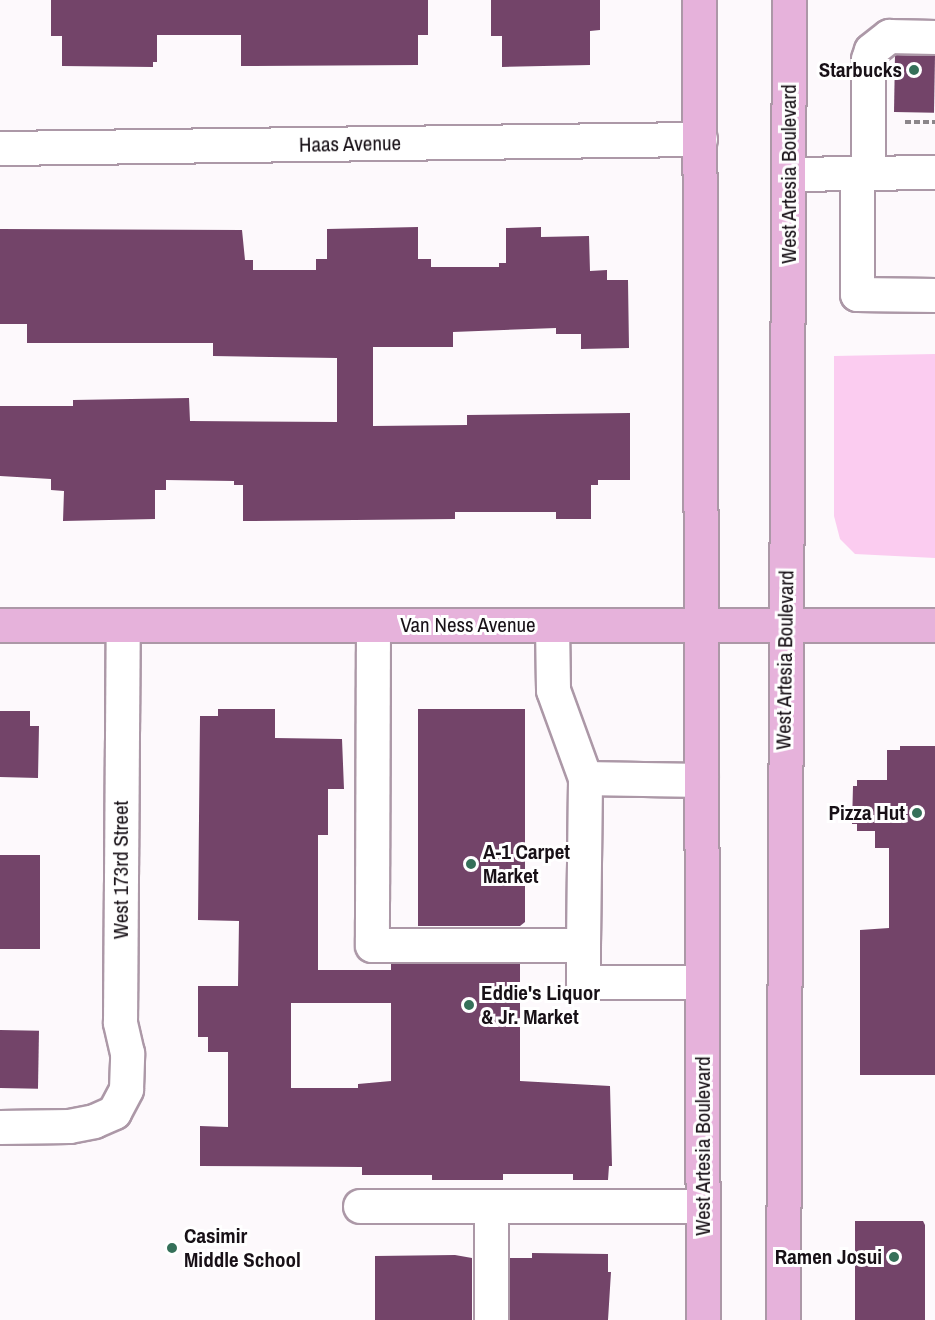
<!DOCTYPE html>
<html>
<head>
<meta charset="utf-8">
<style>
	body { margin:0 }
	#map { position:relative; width:935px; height:1320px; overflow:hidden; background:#fdf9fc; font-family:"Archivo Narrow",sans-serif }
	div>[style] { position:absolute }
	.green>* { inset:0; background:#fbccf0 }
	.building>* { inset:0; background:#734469; transform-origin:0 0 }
	.path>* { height:4px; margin-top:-2px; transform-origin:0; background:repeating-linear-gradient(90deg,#8b868a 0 6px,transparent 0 9px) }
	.roads { filter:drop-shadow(2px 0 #ac98a7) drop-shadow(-2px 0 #ac98a7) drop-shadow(0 2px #ac98a7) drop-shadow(0 -2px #ac98a7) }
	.minor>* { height:33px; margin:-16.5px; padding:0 16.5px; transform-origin:16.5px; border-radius:16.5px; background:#fff }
	.major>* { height:33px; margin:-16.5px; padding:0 16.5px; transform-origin:16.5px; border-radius:16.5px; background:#e6b2db }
	.dots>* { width:16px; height:16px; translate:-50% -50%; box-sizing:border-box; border:3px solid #fff; border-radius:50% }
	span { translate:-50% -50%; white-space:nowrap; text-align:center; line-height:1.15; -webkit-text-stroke:6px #fff; paint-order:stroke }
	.poi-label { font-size:21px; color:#181117; font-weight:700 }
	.right { translate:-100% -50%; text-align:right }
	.left { translate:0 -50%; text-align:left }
	.street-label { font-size:21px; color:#181117 }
</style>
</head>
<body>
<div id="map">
	<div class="green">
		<div style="clip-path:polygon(935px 354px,935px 558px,855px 554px,840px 539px,834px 516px,834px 356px)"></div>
	</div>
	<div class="building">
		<div style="clip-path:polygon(51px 0,428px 0,428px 35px,418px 35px,418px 65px,241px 66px,241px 35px,157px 35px,157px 62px,153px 62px,153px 67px,62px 66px,62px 36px,51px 36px)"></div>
		<div style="clip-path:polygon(491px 0,600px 0,600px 30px,590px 31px,590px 65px,502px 67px,502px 36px,491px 36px)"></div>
		<div style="left:895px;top:55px;width:40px;height:57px;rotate:1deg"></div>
		<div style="clip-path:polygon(418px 227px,418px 259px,431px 259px,431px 267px,499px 267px,499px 263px,506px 263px,506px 228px,541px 227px,541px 237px,589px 236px,590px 271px,607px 270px,607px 280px,628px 280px,629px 348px,581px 349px,581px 334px,556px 334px,556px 328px,453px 332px,453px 347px,373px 347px,373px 426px,467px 425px,467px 415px,630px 413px,630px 480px,598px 480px,598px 485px,591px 485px,591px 519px,556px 519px,556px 512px,455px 512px,455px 519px,243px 521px,243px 485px,234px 485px,234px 481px,166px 480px,166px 490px,155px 490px,155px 519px,63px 521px,64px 491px,51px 490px,51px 479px,0 476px,0 406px,73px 406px,73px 400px,189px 398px,190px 421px,337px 422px,337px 358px,213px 356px,213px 343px,27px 343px,27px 324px,0 324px,0 229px,242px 230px,245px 260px,253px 260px,253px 270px,316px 270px,316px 259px,327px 259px,327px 229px)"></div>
		<div style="clip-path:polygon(evenodd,218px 709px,275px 709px,275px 738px,342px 739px,344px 789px,328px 789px,328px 835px,318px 835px,318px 970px,391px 970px,391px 964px,520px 964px,520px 1081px,610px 1086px,612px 1166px,609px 1166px,608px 1180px,573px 1180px,573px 1174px,503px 1174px,503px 1180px,432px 1180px,432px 1175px,362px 1175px,362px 1167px,200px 1166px,200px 1126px,228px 1127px,228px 1052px,208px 1052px,208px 1037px,198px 1037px,198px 986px,238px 986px,239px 921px,198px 920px,200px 716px,218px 716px,218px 709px,291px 1003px,391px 1003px,391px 1081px,358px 1084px,358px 1088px,291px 1088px,291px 1003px)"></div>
		<div style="clip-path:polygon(418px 709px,525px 709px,525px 922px,520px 926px,418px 926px)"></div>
		<div style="clip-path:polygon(0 711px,30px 711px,30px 726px,39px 726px,38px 778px,0 777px)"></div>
		<div style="clip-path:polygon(900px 746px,935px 746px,935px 1075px,860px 1075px,860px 930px,889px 928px,889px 848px,875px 848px,875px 831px,857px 831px,857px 824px,852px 824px,853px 786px,857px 786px,857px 780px,887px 780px,887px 750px,900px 750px)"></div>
		<div style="left:0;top:855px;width:40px;height:94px"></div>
		<div style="left:0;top:1030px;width:39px;height:58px;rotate:1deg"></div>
		<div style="clip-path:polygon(855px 1221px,923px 1221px,925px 1225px,925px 1320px,855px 1320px)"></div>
		<div style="clip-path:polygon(532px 1253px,608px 1254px,608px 1272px,611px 1272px,608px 1320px,510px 1320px,510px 1258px,532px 1258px)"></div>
		<div style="clip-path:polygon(455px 1255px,472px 1258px,472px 1320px,375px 1320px,375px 1256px)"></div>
	</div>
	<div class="path">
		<div style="left:905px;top:122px;width:30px"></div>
	</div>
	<div class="roads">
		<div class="minor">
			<div style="left:0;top:148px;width:700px;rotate:-0.74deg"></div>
			<div style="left:857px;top:173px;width:121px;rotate:90deg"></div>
			<div style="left:857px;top:294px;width:78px;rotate:0.7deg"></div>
			<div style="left:868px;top:173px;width:114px;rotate:-90deg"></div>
			<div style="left:868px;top:59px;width:9px;rotate:-72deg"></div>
			<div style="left:871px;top:50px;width:23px;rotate:-38deg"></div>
			<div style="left:889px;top:36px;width:46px;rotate:1.2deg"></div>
			<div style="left:789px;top:174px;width:146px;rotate:-0.8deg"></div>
			<div style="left:373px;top:625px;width:320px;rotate:90.2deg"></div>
			<div style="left:372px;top:945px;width:211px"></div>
			<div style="left:583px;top:945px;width:37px;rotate:90deg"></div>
			<div style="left:583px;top:982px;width:119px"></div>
			<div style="left:552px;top:625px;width:65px;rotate:89.1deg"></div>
			<div style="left:553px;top:690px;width:94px;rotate:70deg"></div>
			<div style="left:583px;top:945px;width:167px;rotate:-89.3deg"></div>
			<div style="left:585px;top:778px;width:116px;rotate:1deg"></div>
			<div style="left:0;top:1127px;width:69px;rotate:-0.8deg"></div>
			<div style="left:69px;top:1126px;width:25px;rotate:-11deg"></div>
			<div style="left:94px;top:1121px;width:22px;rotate:-24deg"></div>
			<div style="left:114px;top:1112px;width:26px;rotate:-62deg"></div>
			<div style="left:126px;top:1089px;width:36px;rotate:-88deg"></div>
			<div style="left:127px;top:1053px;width:32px;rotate:-103deg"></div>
			<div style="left:120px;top:1022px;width:397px;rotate:-89.6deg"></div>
			<div style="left:360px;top:1206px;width:131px"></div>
			<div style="left:491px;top:1320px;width:114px;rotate:-90deg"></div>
			<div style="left:491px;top:1206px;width:212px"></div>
		</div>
		<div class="major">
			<div style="left:699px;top:0;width:1320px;rotate:89.83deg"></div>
			<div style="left:0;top:625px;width:935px"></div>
			<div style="left:783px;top:1320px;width:1320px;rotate:-89.74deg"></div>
		</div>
	</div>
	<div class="dots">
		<div style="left:914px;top:70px;background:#357059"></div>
		<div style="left:917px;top:813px;background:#357059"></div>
		<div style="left:471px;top:864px;background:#357059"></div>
		<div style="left:469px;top:1005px;background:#357059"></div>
		<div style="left:172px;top:1248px;background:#357059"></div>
		<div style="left:894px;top:1257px;background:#357059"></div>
	</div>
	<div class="poi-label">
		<span class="right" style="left:902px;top:70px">Starbucks</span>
		<span class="right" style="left:905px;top:813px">Pizza Hut</span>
		<span class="left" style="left:483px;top:864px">A-1 Carpet<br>Market</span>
		<span class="left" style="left:481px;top:1005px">Eddie's Liquor<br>&amp; Jr. Market</span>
		<span class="left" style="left:184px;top:1248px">Casimir<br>Middle School</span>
		<span class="right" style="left:882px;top:1257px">Ramen Josui</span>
	</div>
	<div class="street-label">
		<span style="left:350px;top:144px;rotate:-1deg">Haas Avenue</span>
		<span style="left:789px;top:174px;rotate:-90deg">West Artesia Boulevard</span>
		<span style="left:468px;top:625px">Van Ness Avenue</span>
		<span style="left:785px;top:660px;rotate:-89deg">West Artesia Boulevard</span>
		<span style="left:121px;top:870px;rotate:-90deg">West 173rd Street</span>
		<span style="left:703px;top:1146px;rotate:-90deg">West Artesia Boulevard</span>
	</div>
</div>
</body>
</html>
